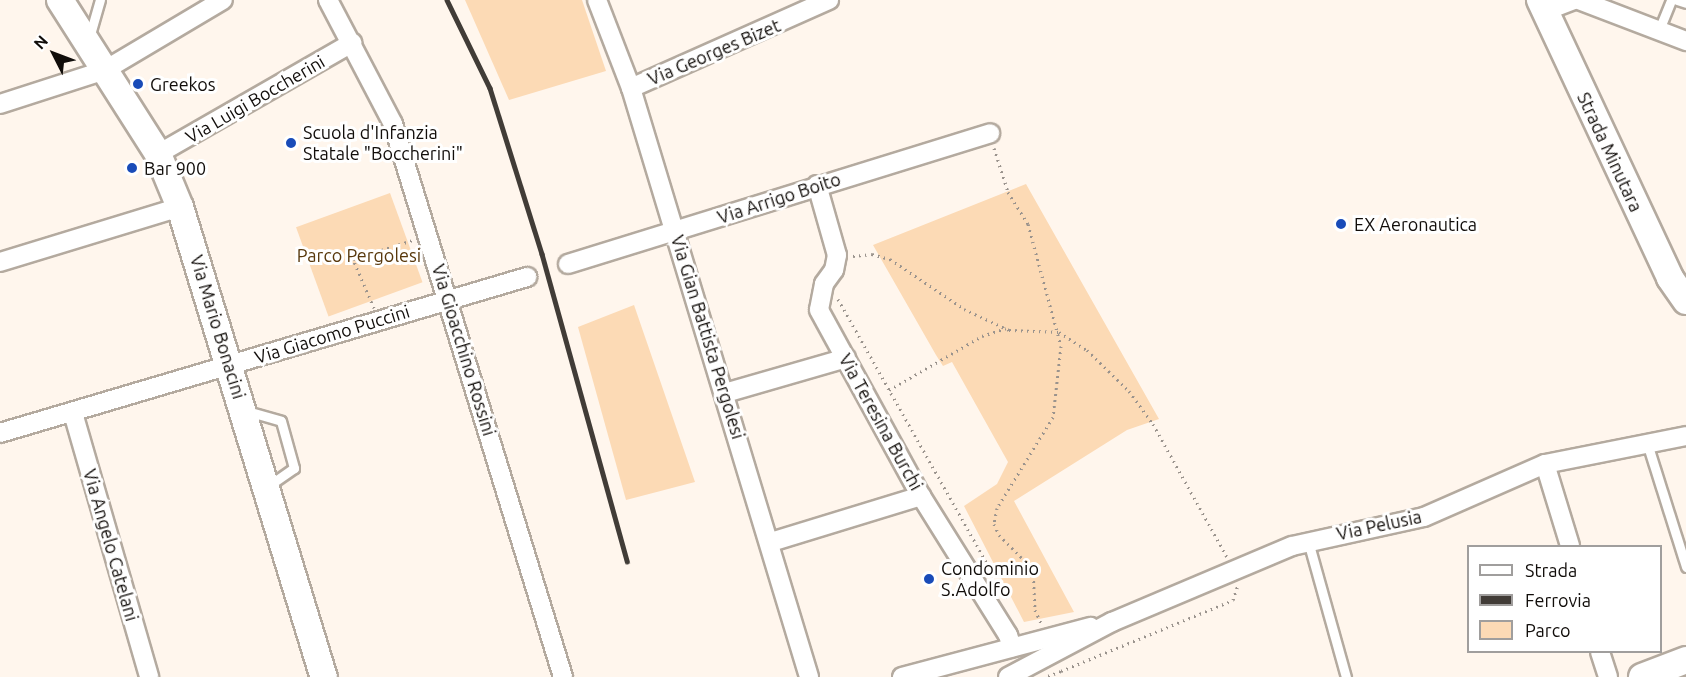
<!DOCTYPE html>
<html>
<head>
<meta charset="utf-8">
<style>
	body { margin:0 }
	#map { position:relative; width:1686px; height:677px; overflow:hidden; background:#fff6ed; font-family:Ubuntu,sans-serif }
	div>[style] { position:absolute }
	.green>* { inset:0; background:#fcdab5; transform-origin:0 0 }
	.path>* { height:3px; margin-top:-1.5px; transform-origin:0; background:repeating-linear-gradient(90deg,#9a938d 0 1.5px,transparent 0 6px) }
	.roads { filter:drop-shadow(2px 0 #b4aa9f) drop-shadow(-2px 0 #b4aa9f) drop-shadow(0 2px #b4aa9f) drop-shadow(0 -2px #b4aa9f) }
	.lane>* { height:9px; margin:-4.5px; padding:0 4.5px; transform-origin:4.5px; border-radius:4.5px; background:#fff }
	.street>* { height:18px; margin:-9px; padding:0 9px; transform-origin:9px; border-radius:9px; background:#fff }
	.secondary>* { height:26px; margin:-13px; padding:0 13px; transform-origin:13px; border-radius:13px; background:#fff }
	.rail>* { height:4.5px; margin:-2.25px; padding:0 2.25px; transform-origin:2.25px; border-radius:2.25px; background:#413c37 }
	.dots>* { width:16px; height:16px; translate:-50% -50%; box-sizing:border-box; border:3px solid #fff; border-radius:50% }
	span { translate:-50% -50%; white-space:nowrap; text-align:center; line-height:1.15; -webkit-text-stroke:6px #fff; paint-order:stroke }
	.street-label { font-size:18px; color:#110d0a }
	.poi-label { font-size:18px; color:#110d0a }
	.left { translate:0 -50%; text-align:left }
	.park-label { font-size:18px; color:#58380c }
	.legend { position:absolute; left:1467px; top:545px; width:195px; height:108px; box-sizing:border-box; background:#fff; border:2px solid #a09e9d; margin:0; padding:8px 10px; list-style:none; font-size:18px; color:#110d0a }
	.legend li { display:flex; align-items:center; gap:12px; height:30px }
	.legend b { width:30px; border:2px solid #a09e9d }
	.north { position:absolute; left:24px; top:24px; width:60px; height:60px; -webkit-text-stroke:4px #fff; paint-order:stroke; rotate:312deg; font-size:16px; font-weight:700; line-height:24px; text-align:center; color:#110d0a }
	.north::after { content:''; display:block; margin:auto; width:21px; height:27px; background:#110d0a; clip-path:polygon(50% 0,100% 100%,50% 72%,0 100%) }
</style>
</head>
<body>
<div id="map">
	<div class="green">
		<div style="clip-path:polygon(465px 0,582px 0,606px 71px,509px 100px)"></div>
		<div style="clip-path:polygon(1026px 184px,1159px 419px,1127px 430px,1014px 501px,1074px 612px,1024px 622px,964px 506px,997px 484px,1008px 462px,952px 362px,943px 366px,936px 355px,873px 245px)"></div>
		<div style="left:390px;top:193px;width:95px;height:100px;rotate:70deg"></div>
		<div style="clip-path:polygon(634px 305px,695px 482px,626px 500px,578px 327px)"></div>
	</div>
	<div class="path">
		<div style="left:994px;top:148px;width:46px;rotate:72.3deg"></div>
		<div style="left:1008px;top:192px;width:38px;rotate:58deg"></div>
		<div style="left:1028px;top:224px;width:126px;rotate:74.9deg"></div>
		<div style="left:1061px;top:346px;width:71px;rotate:96.4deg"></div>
		<div style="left:1053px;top:417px;width:107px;rotate:121.6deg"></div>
		<div style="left:997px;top:508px;width:16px;rotate:101deg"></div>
		<div style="left:994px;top:524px;width:12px;rotate:66deg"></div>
		<div style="left:999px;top:535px;width:48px;rotate:45deg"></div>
		<div style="left:1033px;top:569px;width:41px;rotate:87.2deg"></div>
		<div style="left:1035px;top:610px;width:14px;rotate:65deg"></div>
		<div style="left:853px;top:256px;width:19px;rotate:-6deg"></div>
		<div style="left:872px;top:254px;width:19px;rotate:16deg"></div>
		<div style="left:890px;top:259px;width:89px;rotate:34deg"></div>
		<div style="left:964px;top:309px;width:50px;rotate:25deg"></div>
		<div style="left:1009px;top:330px;width:50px;rotate:2.3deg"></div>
		<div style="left:1059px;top:332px;width:33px;rotate:33deg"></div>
		<div style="left:1087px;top:350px;width:59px;rotate:44.3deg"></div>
		<div style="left:1129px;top:391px;width:41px;rotate:54deg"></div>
		<div style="left:1153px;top:424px;width:152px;rotate:60.9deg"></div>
		<div style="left:838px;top:299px;width:344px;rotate:60.6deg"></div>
		<div style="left:374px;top:308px;width:53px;rotate:-113.2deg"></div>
		<div style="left:353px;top:259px;width:63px;rotate:-17.6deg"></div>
		<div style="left:889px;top:390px;width:108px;rotate:-30.1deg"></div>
		<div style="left:982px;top:336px;width:25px;rotate:-18deg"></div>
		<div style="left:1061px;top:671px;width:186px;rotate:-22.4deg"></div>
		<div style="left:1233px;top:600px;width:16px;rotate:-72deg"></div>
		<div style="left:1048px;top:676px;width:14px;rotate:-21deg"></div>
	</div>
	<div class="roads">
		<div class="lane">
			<div style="left:1677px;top:0;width:9px;rotate:18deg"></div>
			<div style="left:1659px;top:30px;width:32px;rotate:-68deg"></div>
			<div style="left:89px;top:38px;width:40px;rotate:-74deg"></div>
			<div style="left:247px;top:411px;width:35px;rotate:16deg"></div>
			<div style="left:281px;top:421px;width:49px;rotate:74.5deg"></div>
			<div style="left:294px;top:468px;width:33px;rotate:145deg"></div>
			<div style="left:1647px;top:443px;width:130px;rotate:72.5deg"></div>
			<div style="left:1308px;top:541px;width:141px;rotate:74.4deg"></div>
		</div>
		<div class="street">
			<div style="left:328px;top:0;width:140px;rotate:62.3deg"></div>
			<div style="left:393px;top:124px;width:579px;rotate:72.91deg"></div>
			<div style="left:597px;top:0;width:94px;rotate:68.9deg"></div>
			<div style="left:631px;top:88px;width:615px;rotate:73.18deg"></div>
			<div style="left:1579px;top:0;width:115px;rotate:21deg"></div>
			<div style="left:1545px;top:11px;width:30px;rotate:-21deg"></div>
			<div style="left:631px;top:88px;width:217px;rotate:-24deg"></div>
			<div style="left:0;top:104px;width:110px;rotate:-17.9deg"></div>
			<div style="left:105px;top:70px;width:137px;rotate:-30.7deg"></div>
			<div style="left:158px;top:154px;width:224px;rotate:-29.8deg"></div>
			<div style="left:817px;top:185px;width:73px;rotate:74.1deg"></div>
			<div style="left:837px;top:255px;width:15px;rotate:101deg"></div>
			<div style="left:834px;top:270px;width:17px;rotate:126deg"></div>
			<div style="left:824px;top:284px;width:26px;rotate:101deg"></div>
			<div style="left:819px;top:310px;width:212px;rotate:61.3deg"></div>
			<div style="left:921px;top:496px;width:164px;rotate:58deg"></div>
			<div style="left:1008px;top:635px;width:13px;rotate:72deg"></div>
			<div style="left:0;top:262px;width:188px;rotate:-17deg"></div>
			<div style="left:568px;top:264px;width:442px;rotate:-17.2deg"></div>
			<div style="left:725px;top:393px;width:126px;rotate:-16.1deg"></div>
			<div style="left:73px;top:413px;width:275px;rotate:73.9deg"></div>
			<div style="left:0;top:433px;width:550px;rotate:-16.49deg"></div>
			<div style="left:1545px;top:464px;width:86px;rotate:73deg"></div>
			<div style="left:771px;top:542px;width:157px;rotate:-17deg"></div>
			<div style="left:1600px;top:652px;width:26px;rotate:72deg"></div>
			<div style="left:902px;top:677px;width:195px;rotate:-14.9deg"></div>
			<div style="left:1008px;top:677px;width:118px;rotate:-27.9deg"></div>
			<div style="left:1112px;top:622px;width:195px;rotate:-22.9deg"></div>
			<div style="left:1292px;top:546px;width:135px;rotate:-12.4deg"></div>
			<div style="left:1424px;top:517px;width:132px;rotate:-23.7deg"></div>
			<div style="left:1545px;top:464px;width:144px;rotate:-11.2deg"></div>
		</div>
		<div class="secondary">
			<div style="left:60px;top:0;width:183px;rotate:57.5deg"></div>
			<div style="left:158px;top:154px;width:57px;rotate:67.5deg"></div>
			<div style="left:180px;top:207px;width:492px;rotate:73deg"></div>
			<div style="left:1540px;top:0;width:307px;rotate:64.9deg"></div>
			<div style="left:1670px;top:278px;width:28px;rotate:55deg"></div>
			<div style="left:1642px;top:677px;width:47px;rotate:-21.1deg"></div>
		</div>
	</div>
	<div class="rail">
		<div style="left:447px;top:0;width:98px;rotate:64deg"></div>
		<div style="left:490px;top:88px;width:174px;rotate:72.6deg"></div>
		<div style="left:542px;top:254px;width:319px;rotate:74.5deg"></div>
	</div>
	<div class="dots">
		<div style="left:138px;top:84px;background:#194bb8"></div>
		<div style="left:291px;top:143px;background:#194bb8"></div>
		<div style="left:132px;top:168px;background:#194bb8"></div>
		<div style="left:1341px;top:224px;background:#194bb8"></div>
		<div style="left:929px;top:579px;background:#194bb8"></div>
	</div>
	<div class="street-label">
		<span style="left:714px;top:52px;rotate:-23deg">Via Georges Bizet</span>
		<span style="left:255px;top:99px;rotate:-30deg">Via Luigi Boccherini</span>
		<span style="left:1610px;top:152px;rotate:65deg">Strada Minutara</span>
		<span style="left:779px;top:198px;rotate:-18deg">Via Arrigo Boito</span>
		<span style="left:218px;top:327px;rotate:73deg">Via Mario Bonacini</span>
		<span style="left:332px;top:334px;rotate:-17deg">Via Giacomo Puccini</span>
		<span style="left:708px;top:337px;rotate:73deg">Via Gian Battista Pergolesi</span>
		<span style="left:464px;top:350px;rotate:73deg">Via Gioacchino Rossini</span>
		<span style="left:881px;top:422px;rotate:61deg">Via Teresina Burchi</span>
		<span style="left:1379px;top:525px;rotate:-12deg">Via Pelusia</span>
		<span style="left:111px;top:545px;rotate:74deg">Via Angelo Catelani</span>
	</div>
	<div class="poi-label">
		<span class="left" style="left:150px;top:84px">Greekos</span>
		<span class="left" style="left:303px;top:143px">Scuola d'Infanzia<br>Statale "Boccherini"</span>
		<span class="left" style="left:144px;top:168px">Bar 900</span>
		<span class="left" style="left:1354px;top:224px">EX Aeronautica</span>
		<span class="left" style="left:941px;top:579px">Condominio<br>S.Adolfo</span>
	</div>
	<div class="park-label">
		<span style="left:359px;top:255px">Parco Pergolesi</span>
	</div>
	<ul class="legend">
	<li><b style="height:8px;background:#fff"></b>Strada</li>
	<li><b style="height:8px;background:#413c37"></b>Ferrovia</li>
	<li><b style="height:16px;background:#fcdab5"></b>Parco</li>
	</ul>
	<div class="north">N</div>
</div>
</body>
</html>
